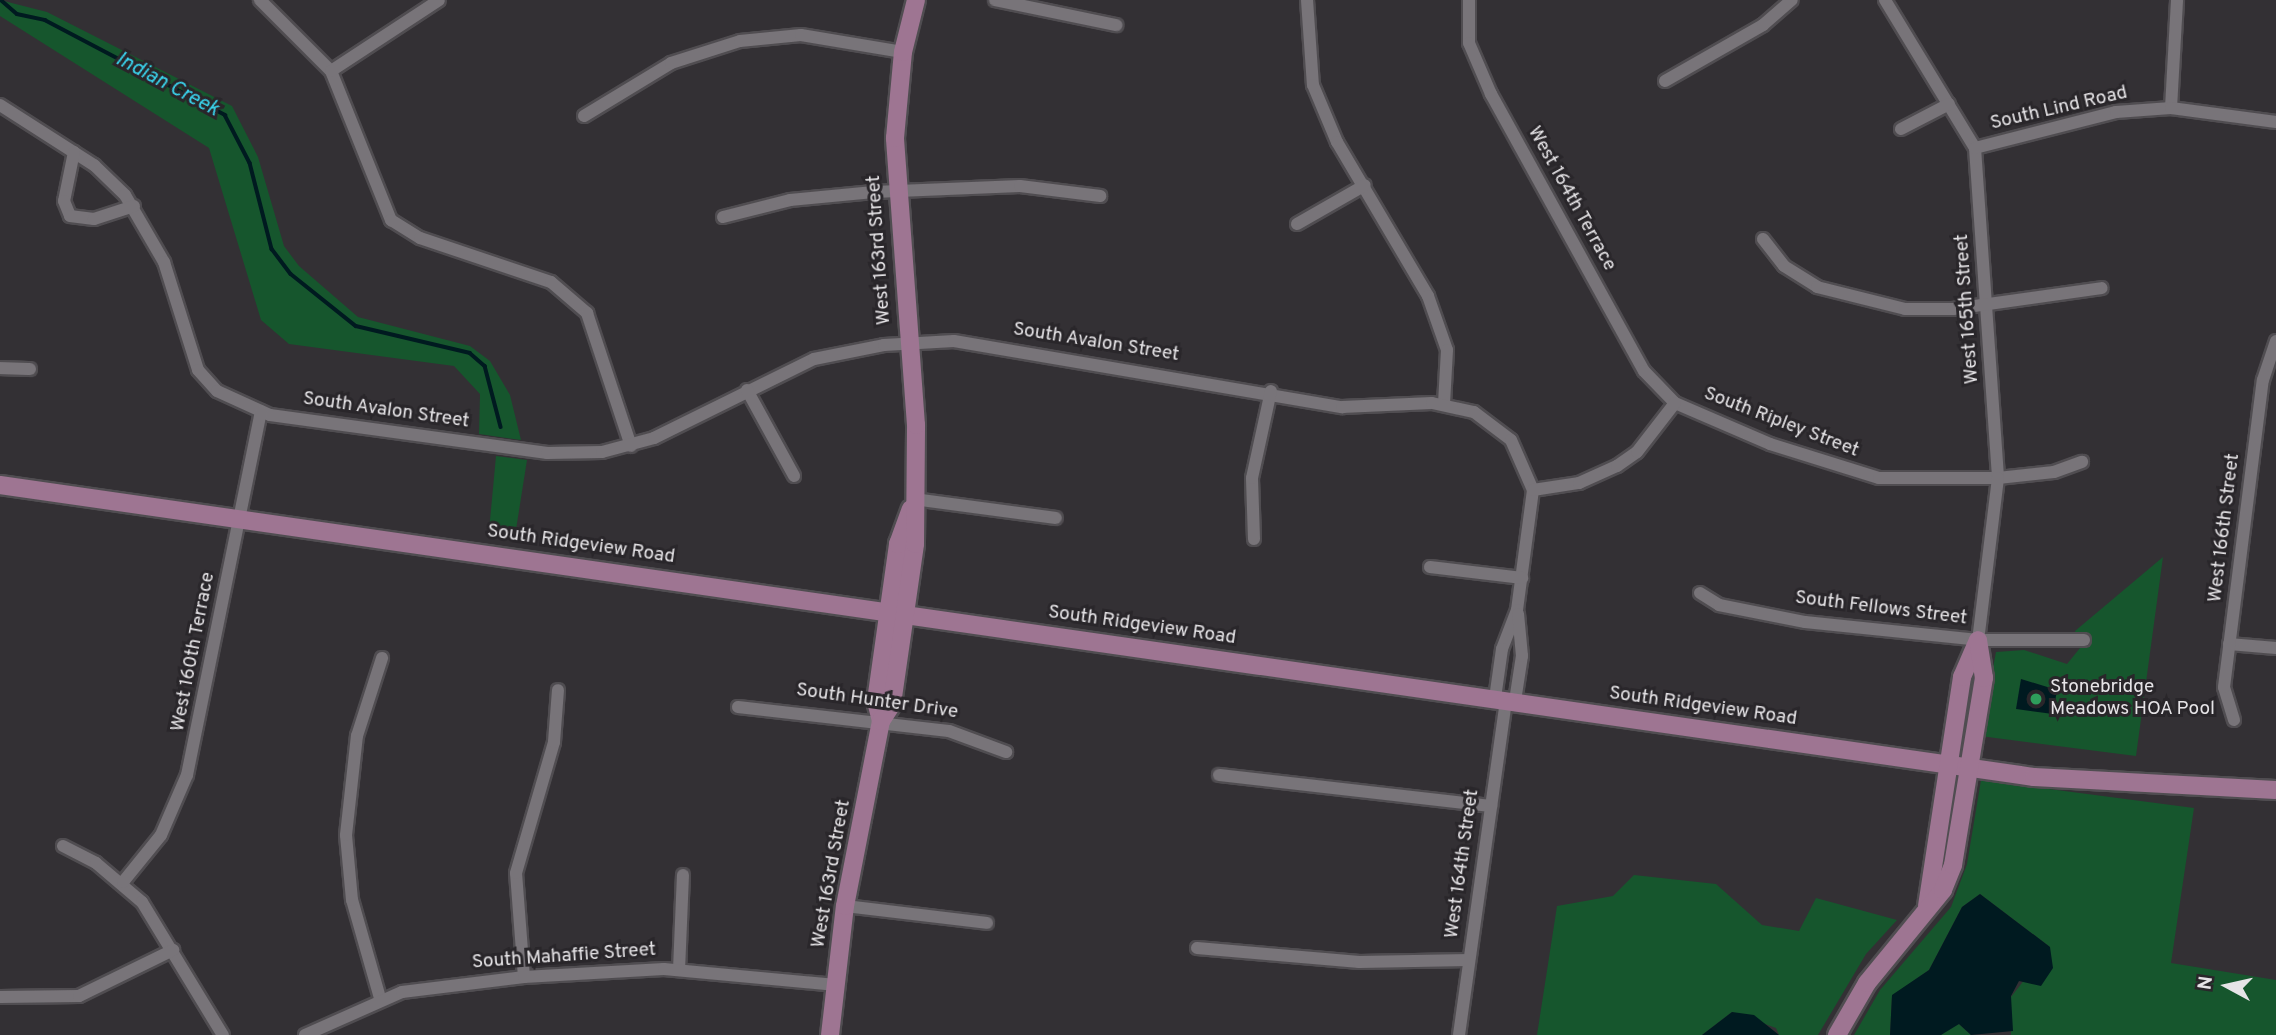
<!DOCTYPE html>
<html>
<head>
<meta charset="utf-8">
<style>
	body { margin:0 }
	#map { position:relative; width:2276px; height:1035px; overflow:hidden; background:#333034; font-family:Overpass,sans-serif }
	div>[style] { position:absolute }
	.green>* { inset:0; background:#16562d }
	.water>* { inset:0; background:#001a20 }
	.stream>* { height:3.5px; margin:-1.75px; padding:0 1.75px; transform-origin:1.75px; border-radius:1.75px; background:#001a20 }
	.roads { filter:drop-shadow(2px 0 #504d51) drop-shadow(-2px 0 #504d51) drop-shadow(0 2px #504d51) drop-shadow(0 -2px #504d51) }
	.street>* { height:12px; margin:-6px; padding:0 6px; transform-origin:6px; border-radius:6px; background:#787479 }
	.secondary>* { height:18px; margin:-9px; padding:0 9px; transform-origin:9px; border-radius:9px; background:#9e7592 }
	.dots>* { width:19px; height:19px; translate:-50% -50%; box-sizing:border-box; border:4px solid #29262a; border-radius:50% }
	span { translate:-50% -50%; white-space:nowrap; text-align:center; line-height:1.15; -webkit-text-stroke:6px #29262a; paint-order:stroke }
	.street-label { font-size:19px; color:#e6e4e7 }
	.poi-label { font-size:19px; color:#e6e4e7 }
	.left { translate:0 -50%; text-align:left }
	.water-label { font-size:21px; color:#3ad4ed; font-style:italic }
	.north { position:absolute; left:2192px; top:951px; width:70px; height:70px; -webkit-text-stroke:5px #29262a; paint-order:stroke; rotate:278deg; font-size:19px; font-weight:700; line-height:28px; text-align:center; color:#e6e4e7 }
	.north::after { content:''; display:block; margin:auto; width:24px; height:32px; background:#e6e4e7; clip-path:polygon(50% 0,100% 100%,50% 72%,0 100%) }
</style>
</head>
<body>
<div id="map">
	<div class="green">
		<div style="clip-path:polygon(0 0,47px 12px,232px 106px,258px 157px,284px 246px,299px 266px,358px 317px,470px 346px,490px 361px,510px 395px,521px 440px,479px 434px,480px 394px,454px 366px,289px 344px,261px 320px,209px 148px,0 16px)"></div>
		<div style="clip-path:polygon(496px 456px,527px 460px,515px 536px,489px 531px)"></div>
		<div style="clip-path:polygon(2163px 557px,2136px 756px,1980px 736px,1996px 652px,2024px 650px,2067px 664px,2080px 648px,2075px 631px)"></div>
		<div style="clip-path:polygon(1981px 780px,2194px 808px,2171px 963px,2276px 980px,2276px 1035px,2011px 1035px,2011px 997px,2050px 947px,1980px 894px,1962px 907px,1929px 970px,1892px 996px,1890px 1035px,1854px 1035px,1880px 990px,1951px 907px,1967px 864px)"></div>
		<div style="clip-path:polygon(1634px 875px,1716px 884px,1762px 925px,1799px 931px,1816px 898px,1897px 920px,1866px 954px,1818px 1035px,1779px 1035px,1776px 1028px,1732px 1012px,1702px 1035px,1537px 1035px,1557px 906px,1613px 896px)"></div>
		<div style="clip-path:polygon(1959px 1024px,1971px 1035px,1941px 1035px,1943px 1031px)"></div>
	</div>
	<div class="water">
		<div style="clip-path:polygon(2021px 679px,2057px 690px,2053px 714px,2016px 709px)"></div>
		<div style="clip-path:polygon(1980px 894px,2050px 947px,2053px 968px,2041px 986px,2019px 981px,2011px 996px,2013px 1031px,1971px 1035px,1959px 1024px,1941px 1035px,1890px 1035px,1892px 995px,1929px 970px,1962px 907px)"></div>
		<div style="clip-path:polygon(1732px 1012px,1754px 1015px,1779px 1035px,1702px 1035px)"></div>
	</div>
	<div class="stream">
		<div style="left:1px;top:0;width:21px;rotate:41deg"></div>
		<div style="left:17px;top:14px;width:29px;rotate:12deg"></div>
		<div style="left:45px;top:20px;width:204px;rotate:27.8deg"></div>
		<div style="left:225px;top:115px;width:54px;rotate:62.5deg"></div>
		<div style="left:250px;top:163px;width:89px;rotate:75.7deg"></div>
		<div style="left:272px;top:249px;width:31px;rotate:53deg"></div>
		<div style="left:291px;top:274px;width:83px;rotate:38.7deg"></div>
		<div style="left:356px;top:326px;width:117px;rotate:13.3deg"></div>
		<div style="left:470px;top:353px;width:20px;rotate:41deg"></div>
		<div style="left:485px;top:366px;width:63px;rotate:75.3deg"></div>
	</div>
	<div class="roads">
		<div class="street">
			<div style="left:260px;top:0;width:100px;rotate:45deg"></div>
			<div style="left:331px;top:71px;width:161px;rotate:68.1deg"></div>
			<div style="left:391px;top:220px;width:34px;rotate:32deg"></div>
			<div style="left:420px;top:238px;width:138px;rotate:18.6deg"></div>
			<div style="left:551px;top:282px;width:48px;rotate:40.7deg"></div>
			<div style="left:587px;top:313px;width:140px;rotate:71.7deg"></div>
			<div style="left:995px;top:0;width:124px;rotate:11.7deg"></div>
			<div style="left:1307px;top:0;width:85px;rotate:86deg"></div>
			<div style="left:1313px;top:85px;width:62px;rotate:67.2deg"></div>
			<div style="left:1337px;top:142px;width:179px;rotate:59.4deg"></div>
			<div style="left:1428px;top:296px;width:57px;rotate:70.6deg"></div>
			<div style="left:1447px;top:350px;width:54px;rotate:93.2deg"></div>
			<div style="left:1469px;top:0;width:43px;rotate:90deg"></div>
			<div style="left:1469px;top:43px;width:56px;rotate:66.7deg"></div>
			<div style="left:1491px;top:94px;width:316px;rotate:61.1deg"></div>
			<div style="left:1644px;top:371px;width:45px;rotate:45.9deg"></div>
			<div style="left:1675px;top:403px;width:103px;rotate:23.3deg"></div>
			<div style="left:1770px;top:444px;width:114px;rotate:17.3deg"></div>
			<div style="left:1879px;top:478px;width:119px"></div>
			<div style="left:1998px;top:478px;width:56px;rotate:-6.1deg"></div>
			<div style="left:2054px;top:472px;width:30px;rotate:-20deg"></div>
			<div style="left:1885px;top:0;width:173px;rotate:58.7deg"></div>
			<div style="left:1975px;top:148px;width:331px;rotate:86deg"></div>
			<div style="left:1998px;top:478px;width:163px;rotate:97deg"></div>
			<div style="left:331px;top:71px;width:129px;rotate:-33.3deg"></div>
			<div style="left:1665px;top:81px;width:113px;rotate:-29.7deg"></div>
			<div style="left:1763px;top:25px;width:38px;rotate:-41deg"></div>
			<div style="left:0;top:105px;width:112px;rotate:32.6deg"></div>
			<div style="left:94px;top:165px;width:43px;rotate:44.1deg"></div>
			<div style="left:125px;top:195px;width:78px;rotate:59.8deg"></div>
			<div style="left:164px;top:262px;width:113px;rotate:72.5deg"></div>
			<div style="left:198px;top:370px;width:28px;rotate:48deg"></div>
			<div style="left:217px;top:391px;width:58px;rotate:24.4deg"></div>
			<div style="left:270px;top:415px;width:280px;rotate:7.8deg"></div>
			<div style="left:547px;top:453px;width:55px;rotate:-1deg"></div>
			<div style="left:602px;top:452px;width:54px;rotate:-15.1deg"></div>
			<div style="left:654px;top:438px;width:178px;rotate:-26.3deg"></div>
			<div style="left:814px;top:359px;width:71px;rotate:-11.3deg"></div>
			<div style="left:884px;top:345px;width:70px;rotate:-3.3deg"></div>
			<div style="left:954px;top:341px;width:394px;rotate:9.7deg"></div>
			<div style="left:1342px;top:407px;width:90px;rotate:-2.5deg"></div>
			<div style="left:1432px;top:403px;width:43px;rotate:12.1deg"></div>
			<div style="left:1474px;top:412px;width:46px;rotate:37.1deg"></div>
			<div style="left:1511px;top:440px;width:55px;rotate:66.3deg"></div>
			<div style="left:1533px;top:490px;width:121px;rotate:97.6deg"></div>
			<div style="left:1517px;top:610px;width:42px;rotate:111deg"></div>
			<div style="left:1502px;top:649px;width:49px;rotate:98.1deg"></div>
			<div style="left:2171px;top:108px;width:108px;rotate:-86.8deg"></div>
			<div style="left:584px;top:116px;width:102px;rotate:-31.3deg"></div>
			<div style="left:671px;top:63px;width:72px;rotate:-17.7deg"></div>
			<div style="left:740px;top:41px;width:61px;rotate:-5.6deg"></div>
			<div style="left:801px;top:35px;width:103px;rotate:9.5deg"></div>
			<div style="left:1901px;top:129px;width:54px;rotate:-27.5deg"></div>
			<div style="left:1975px;top:148px;width:146px;rotate:-14.3deg"></div>
			<div style="left:2116px;top:112px;width:55px;rotate:-4.2deg"></div>
			<div style="left:2171px;top:108px;width:106px;rotate:7.6deg"></div>
			<div style="left:74px;top:152px;width:50px;rotate:101.5deg"></div>
			<div style="left:64px;top:201px;width:16px;rotate:68deg"></div>
			<div style="left:70px;top:216px;width:24px;rotate:7deg"></div>
			<div style="left:94px;top:219px;width:42px;rotate:-18deg"></div>
			<div style="left:723px;top:217px;width:69px;rotate:-14.2deg"></div>
			<div style="left:790px;top:200px;width:84px;rotate:-5.4deg"></div>
			<div style="left:874px;top:192px;width:146px;rotate:-2.4deg"></div>
			<div style="left:1020px;top:186px;width:81px;rotate:7.1deg"></div>
			<div style="left:1297px;top:224px;width:78px;rotate:-29.8deg"></div>
			<div style="left:1763px;top:239px;width:34px;rotate:52deg"></div>
			<div style="left:1784px;top:266px;width:39px;rotate:32deg"></div>
			<div style="left:1817px;top:287px;width:91px;rotate:14deg"></div>
			<div style="left:1905px;top:309px;width:48px"></div>
			<div style="left:1953px;top:309px;width:150px;rotate:-8deg"></div>
			<div style="left:0;top:368px;width:30px;rotate:2deg"></div>
			<div style="left:747px;top:390px;width:98px;rotate:61.3deg"></div>
			<div style="left:1533px;top:490px;width:47px;rotate:-8.7deg"></div>
			<div style="left:1579px;top:483px;width:42px;rotate:-24.1deg"></div>
			<div style="left:1617px;top:466px;width:24px;rotate:-35deg"></div>
			<div style="left:1637px;top:452px;width:62px;rotate:-52.2deg"></div>
			<div style="left:914px;top:499px;width:143px;rotate:7.6deg"></div>
			<div style="left:1254px;top:539px;width:61px;rotate:-91.9deg"></div>
			<div style="left:1252px;top:478px;width:89px;rotate:-77.7deg"></div>
			<div style="left:1430px;top:567px;width:93px;rotate:6.8deg"></div>
			<div style="left:1700px;top:593px;width:22px;rotate:32deg"></div>
			<div style="left:1719px;top:605px;width:88px;rotate:11.2deg"></div>
			<div style="left:1805px;top:622px;width:174px;rotate:5.9deg"></div>
			<div style="left:1978px;top:640px;width:106px"></div>
			<div style="left:2229px;top:644px;width:47px;rotate:4.9deg"></div>
			<div style="left:1515px;top:701px;width:46px;rotate:-81.2deg"></div>
			<div style="left:1522px;top:656px;width:42px;rotate:-95.4deg"></div>
			<div style="left:738px;top:707px;width:212px;rotate:6.5deg"></div>
			<div style="left:949px;top:731px;width:61px;rotate:20.2deg"></div>
			<div style="left:2234px;top:720px;width:34px;rotate:-107deg"></div>
			<div style="left:2224px;top:687px;width:309px;rotate:-82.8deg"></div>
			<div style="left:2263px;top:380px;width:41px;rotate:-71.6deg"></div>
			<div style="left:1219px;top:775px;width:274px;rotate:6.5deg"></div>
			<div style="left:63px;top:846px;width:37px;rotate:27deg"></div>
			<div style="left:96px;top:863px;width:60px;rotate:40.3deg"></div>
			<div style="left:142px;top:902px;width:156px;rotate:58.7deg"></div>
			<div style="left:123px;top:882px;width:60px;rotate:-51deg"></div>
			<div style="left:161px;top:835px;width:65px;rotate:-66.6deg"></div>
			<div style="left:187px;top:775px;width:371px;rotate:-78.5deg"></div>
			<div style="left:845px;top:906px;width:143px;rotate:6.8deg"></div>
			<div style="left:1197px;top:948px;width:163px;rotate:4.9deg"></div>
			<div style="left:1359px;top:962px;width:110px;rotate:-1deg"></div>
			<div style="left:679px;top:970px;width:95px;rotate:-87.6deg"></div>
			<div style="left:524px;top:977px;width:104px;rotate:-94.4deg"></div>
			<div style="left:516px;top:873px;width:136px;rotate:-73.8deg"></div>
			<div style="left:554px;top:742px;width:52px;rotate:-85.6deg"></div>
			<div style="left:0;top:997px;width:79px;rotate:-0.7deg"></div>
			<div style="left:79px;top:996px;width:105px;rotate:-26.1deg"></div>
			<div style="left:380px;top:998px;width:102px;rotate:-105.9deg"></div>
			<div style="left:352px;top:900px;width:65px;rotate:-95.3deg"></div>
			<div style="left:346px;top:835px;width:100px;rotate:-83.7deg"></div>
			<div style="left:357px;top:736px;width:82px;rotate:-72.2deg"></div>
			<div style="left:305px;top:1035px;width:106px;rotate:-23.9deg"></div>
			<div style="left:402px;top:992px;width:123px;rotate:-7deg"></div>
			<div style="left:524px;top:977px;width:140px;rotate:-3.3deg"></div>
			<div style="left:664px;top:969px;width:173px;rotate:5.3deg"></div>
			<div style="left:1459px;top:1035px;width:339px;rotate:-82deg"></div>
		</div>
		<div class="secondary">
			<div style="left:0;top:485px;width:2055px;rotate:8.17deg"></div>
			<div style="left:2034px;top:777px;width:242px;rotate:3.1deg"></div>
			<div style="left:881px;top:721px;width:21px;rotate:-104deg"></div>
			<div style="left:876px;top:701px;width:159px;rotate:-82deg"></div>
			<div style="left:898px;top:544px;width:37px;rotate:-70deg"></div>
			<div style="left:1927px;top:906px;width:232px;rotate:-81.3deg"></div>
			<div style="left:1962px;top:677px;width:40px;rotate:-66.6deg"></div>
			<div style="left:830px;top:1035px;width:130px;rotate:-83.4deg"></div>
			<div style="left:845px;top:906px;width:188px;rotate:-79deg"></div>
			<div style="left:881px;top:721px;width:20px;rotate:-57deg"></div>
			<div style="left:892px;top:704px;width:162px;rotate:-81.8deg"></div>
			<div style="left:915px;top:544px;width:119px;rotate:-89.5deg"></div>
			<div style="left:916px;top:425px;width:288px;rotate:-94.2deg"></div>
			<div style="left:895px;top:138px;width:86px;rotate:-84.7deg"></div>
			<div style="left:903px;top:52px;width:54px;rotate:-76deg"></div>
			<div style="left:1837px;top:1035px;width:60px;rotate:-60deg"></div>
			<div style="left:1867px;top:983px;width:120px;rotate:-50.7deg"></div>
			<div style="left:1943px;top:890px;width:27px;rotate:-68deg"></div>
			<div style="left:1953px;top:865px;width:190px;rotate:-80.6deg"></div>
			<div style="left:1984px;top:678px;width:38px;rotate:-99deg"></div>
		</div>
	</div>
	<div class="dots">
		<div style="left:2036px;top:699px;background:#2e9e5b"></div>
	</div>
	<div class="street-label">
		<span style="left:2059px;top:109px;rotate:-13deg">South Lind Road</span>
		<span style="left:1571px;top:199px;rotate:61deg">West 164th Terrace</span>
		<span style="left:880px;top:250px;rotate:-94deg">West 163rd Street</span>
		<span style="left:1968px;top:309px;rotate:-94deg">West 165th Street</span>
		<span style="left:1096px;top:343px;rotate:9deg">South Avalon Street</span>
		<span style="left:386px;top:411px;rotate:8deg">South Avalon Street</span>
		<span style="left:1781px;top:423px;rotate:21deg">South Ripley Street</span>
		<span style="left:2225px;top:528px;rotate:-83deg">West 166th Street</span>
		<span style="left:581px;top:545px;rotate:8deg">South Ridgeview Road</span>
		<span style="left:1881px;top:609px;rotate:7deg">South Fellows Street</span>
		<span style="left:1142px;top:626px;rotate:8deg">South Ridgeview Road</span>
		<span style="left:194px;top:652px;rotate:-79deg">West 160th Terrace</span>
		<span style="left:877px;top:702px;rotate:8deg">South Hunter Drive</span>
		<span style="left:1703px;top:707px;rotate:8deg">South Ridgeview Road</span>
		<span style="left:1463px;top:864px;rotate:-82deg">West 164th Street</span>
		<span style="left:832px;top:874px;rotate:-80deg">West 163rd Street</span>
		<span style="left:564px;top:957px;rotate:-4deg">South Mahaffie Street</span>
	</div>
	<div class="poi-label">
		<span class="left" style="left:2050px;top:699px">Stonebridge<br>Meadows HOA Pool</span>
	</div>
	<div class="water-label">
		<span style="left:167px;top:85px;rotate:28deg">Indian Creek</span>
	</div>
	<div class="north">N</div>
</div>
</body>
</html>
